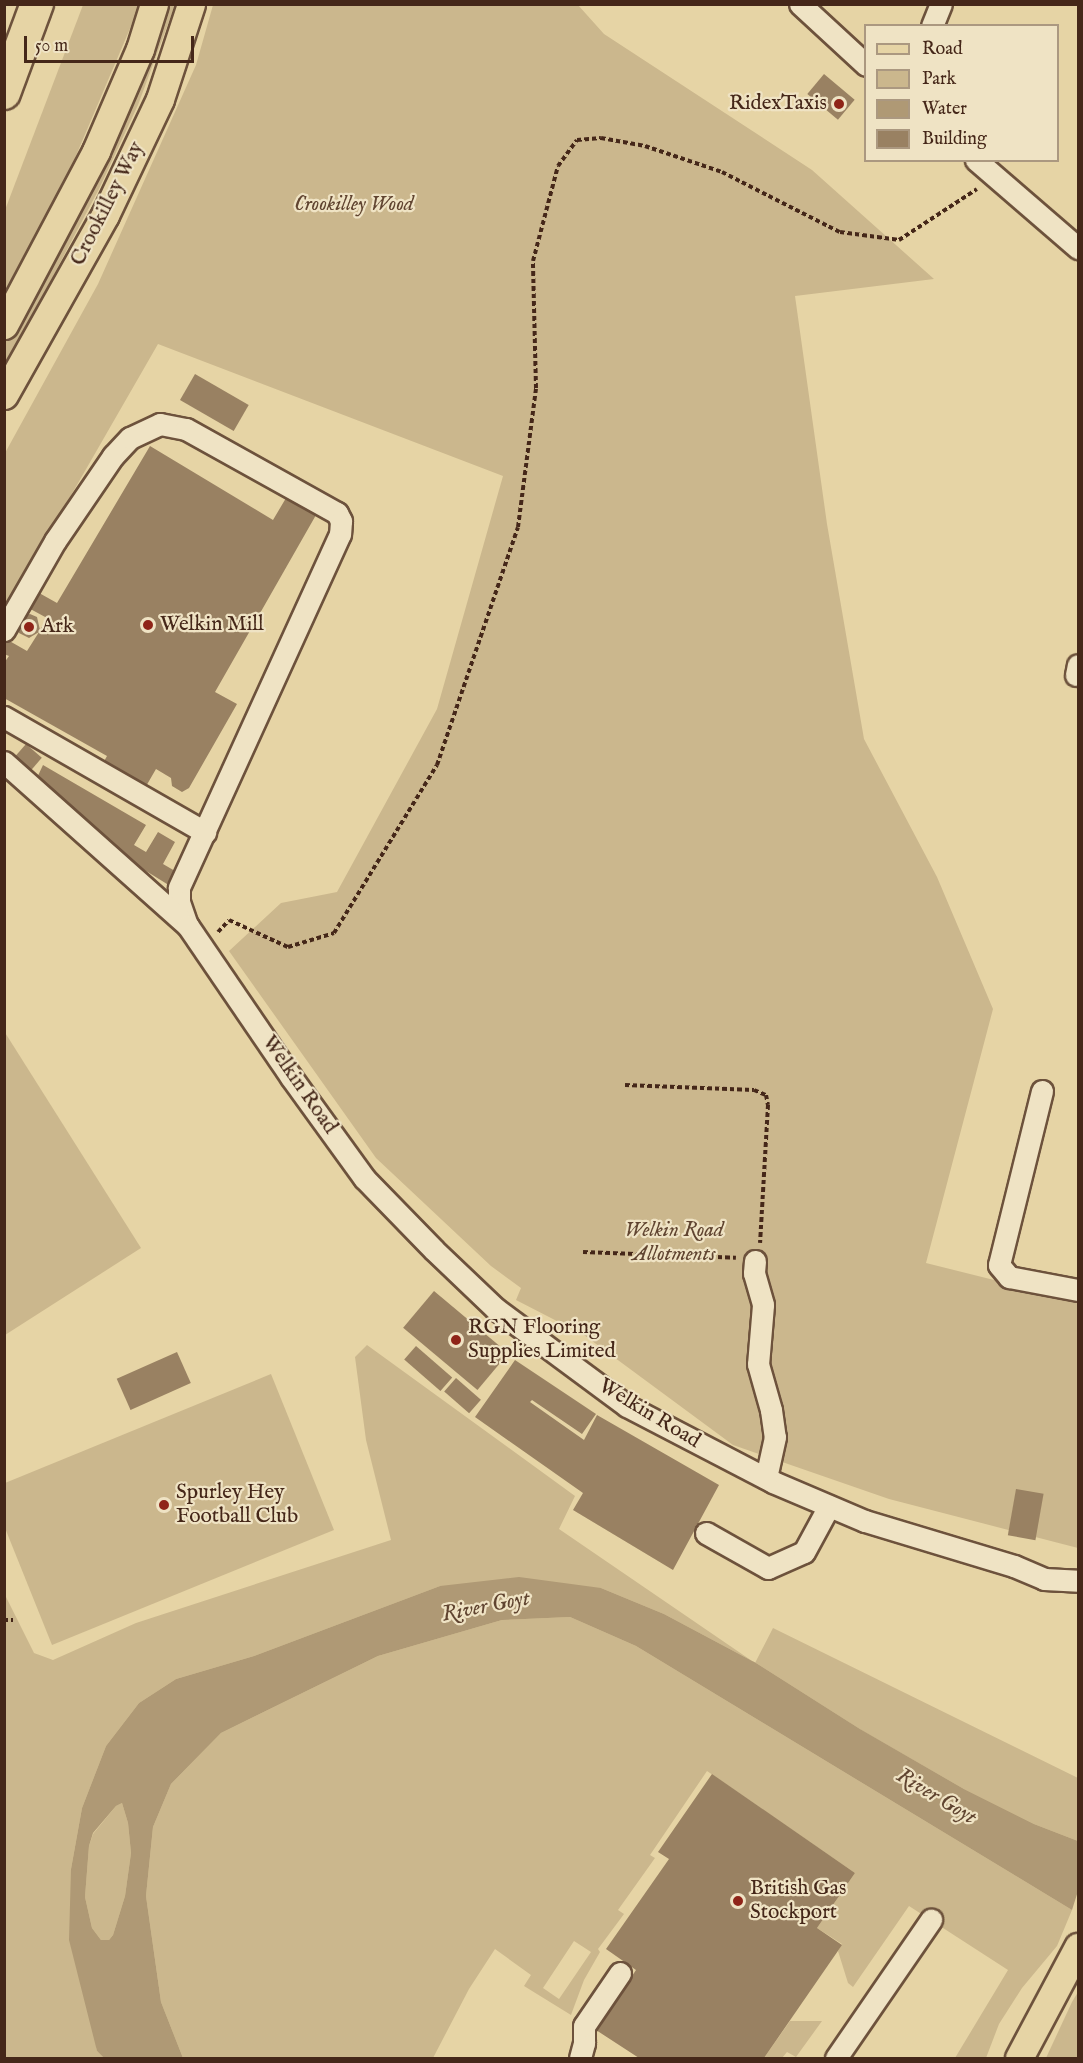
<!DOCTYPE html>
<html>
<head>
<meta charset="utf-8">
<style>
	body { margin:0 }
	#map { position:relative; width:1083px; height:2063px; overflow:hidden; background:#e6d4a5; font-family:"IM FELL English",serif }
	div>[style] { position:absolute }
	.green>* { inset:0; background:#cbb78d }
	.water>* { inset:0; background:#af9975 }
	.building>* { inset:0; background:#998162; transform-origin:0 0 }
	.path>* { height:4px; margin-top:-2px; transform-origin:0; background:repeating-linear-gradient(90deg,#452719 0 4.5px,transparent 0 7.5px) }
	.roads { filter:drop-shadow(2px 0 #6d523c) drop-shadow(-2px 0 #6d523c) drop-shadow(0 2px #6d523c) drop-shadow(0 -2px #6d523c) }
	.minor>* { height:21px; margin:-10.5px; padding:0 10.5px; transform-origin:10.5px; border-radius:10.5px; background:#efe3c4 }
	.major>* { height:27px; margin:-13.5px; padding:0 13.5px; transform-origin:13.5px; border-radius:13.5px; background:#e6d4a5 }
	.highway>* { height:32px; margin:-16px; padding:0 16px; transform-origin:16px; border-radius:16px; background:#e6d4a5 }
	.dots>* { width:16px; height:16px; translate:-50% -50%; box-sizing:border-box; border:3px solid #efe3c4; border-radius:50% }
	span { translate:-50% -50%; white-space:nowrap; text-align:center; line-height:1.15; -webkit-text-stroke:4.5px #efe3c4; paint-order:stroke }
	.poi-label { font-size:21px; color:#452719 }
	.right { translate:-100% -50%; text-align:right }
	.left { translate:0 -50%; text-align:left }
	.street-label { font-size:21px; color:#452719 }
	.park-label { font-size:21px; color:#604430; font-style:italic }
	.water-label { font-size:22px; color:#604430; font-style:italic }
	.frame { position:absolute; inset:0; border:6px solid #452719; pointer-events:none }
	.legend { position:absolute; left:864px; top:24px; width:195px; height:138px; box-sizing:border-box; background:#efe3c4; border:2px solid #ab9880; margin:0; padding:8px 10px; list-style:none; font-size:18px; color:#452719 }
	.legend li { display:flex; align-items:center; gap:12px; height:30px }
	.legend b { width:30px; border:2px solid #ab9880 }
	.scale { position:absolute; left:24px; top:36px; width:170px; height:27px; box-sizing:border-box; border:3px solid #452719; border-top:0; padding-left:8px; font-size:18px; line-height:21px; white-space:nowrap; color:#452719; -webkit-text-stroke:4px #efe3c4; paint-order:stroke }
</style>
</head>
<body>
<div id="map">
	<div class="green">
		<div style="clip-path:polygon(83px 5px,140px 5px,72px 165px,5px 291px,5px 210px)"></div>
		<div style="clip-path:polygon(169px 5px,175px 5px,138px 105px,99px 189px,5px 367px,4px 343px,54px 261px,109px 158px,149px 63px)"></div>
		<div style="clip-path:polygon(213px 5px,578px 5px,604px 34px,812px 170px,934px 279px,795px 296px,827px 524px,864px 739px,937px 877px,993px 1009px,926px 1263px,1078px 1301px,1078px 1548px,889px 1499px,733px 1445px,584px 1335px,516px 1300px,521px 1288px,491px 1266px,376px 1158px,229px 951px,281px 903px,337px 892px,437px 709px,503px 476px,158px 344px,5px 610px,5px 453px,98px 284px,196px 65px)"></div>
		<div style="clip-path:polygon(4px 1031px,141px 1248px,5px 1335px,4px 1335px)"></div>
		<div style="clip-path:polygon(367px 1345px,575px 1496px,559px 1529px,755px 1663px,773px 1628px,1078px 1778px,1078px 1841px,1034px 1824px,964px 1789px,863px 1731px,756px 1663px,664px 1614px,601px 1588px,440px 1586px,254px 1656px,176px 1679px,139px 1703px,106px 1746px,82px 1808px,71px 1869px,97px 2051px,104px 2058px,5px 2058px,4px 1593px,34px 1653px,53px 1660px,136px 1623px,391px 1540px,366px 1440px,355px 1357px)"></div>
		<div style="clip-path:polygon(271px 1374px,334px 1530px,52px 1645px,5px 1528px,5px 1483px)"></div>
		<div style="clip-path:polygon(evenodd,570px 1617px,636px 1646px,1072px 1910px,1057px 1946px,1022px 1988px,999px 2024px,986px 2058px,955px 2058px,1008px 1970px,909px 1906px,853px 1987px,848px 1983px,838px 1951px,842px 1944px,817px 1928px,855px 1873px,707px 1771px,650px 1855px,655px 1858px,618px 1910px,624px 1914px,598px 1949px,600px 1952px,584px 1980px,571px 2015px,524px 1986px,531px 1975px,495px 1949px,469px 1989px,433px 2058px,183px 2058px,161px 2002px,146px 1896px,153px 1827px,171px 1784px,221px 1733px,378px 1656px,502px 1620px,570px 1617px,574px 1941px,591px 1952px,559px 1999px,543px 1988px,574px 1941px)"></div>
		<div style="clip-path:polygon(122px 1803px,128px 1823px,131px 1853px,125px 1896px,113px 1935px,109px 1940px,101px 1940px,92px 1928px,85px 1897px,89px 1846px,93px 1834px,116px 1806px)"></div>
		<div style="clip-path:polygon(1078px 1992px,1078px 2058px,1046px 2058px,1072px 2002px)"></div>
		<div style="clip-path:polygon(790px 2021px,822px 2021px,796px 2057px,787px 2052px,782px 2058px,764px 2058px)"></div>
	</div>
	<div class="water">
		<div style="clip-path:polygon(evenodd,519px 1577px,601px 1588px,664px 1614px,756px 1663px,860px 1729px,964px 1789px,1034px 1824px,1078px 1841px,1078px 1891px,1072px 1910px,636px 1646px,570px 1617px,502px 1620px,378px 1656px,221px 1733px,171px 1784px,153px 1827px,146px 1896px,161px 2002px,183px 2058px,104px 2058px,97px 2051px,69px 1940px,71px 1869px,82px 1808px,106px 1746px,139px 1703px,176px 1679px,254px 1656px,440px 1586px,519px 1577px,122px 1803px,128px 1823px,131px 1853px,125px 1896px,113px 1935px,109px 1940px,101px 1940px,92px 1928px,85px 1897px,89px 1846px,93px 1833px,116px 1806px,122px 1803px)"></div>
	</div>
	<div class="building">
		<div style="left:824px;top:74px;width:40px;height:26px;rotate:40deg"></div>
		<div style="left:195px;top:374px;width:62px;height:30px;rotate:30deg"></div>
		<div style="clip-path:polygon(150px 446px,273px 520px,286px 498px,316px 515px,215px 692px,237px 704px,189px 788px,182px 792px,172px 786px,171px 778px,156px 769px,145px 788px,102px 765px,107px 756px,4px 698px,4px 663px,9px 656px,4px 654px,4px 641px,6px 639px,27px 651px,39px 632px,29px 638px,19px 633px,17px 626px,22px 616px,30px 614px,37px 617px,40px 630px,47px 618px,23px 605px,32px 589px,57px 603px)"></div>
		<div style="left:26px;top:744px;width:21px;height:22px;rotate:41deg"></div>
		<div style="clip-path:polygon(43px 765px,146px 825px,134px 845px,146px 852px,158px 832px,175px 842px,163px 864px,175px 871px,167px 884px,117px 853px,35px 782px)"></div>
		<div style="left:434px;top:1291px;width:97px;height:48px;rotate:40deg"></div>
		<div style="left:416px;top:1346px;width:48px;height:18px;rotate:41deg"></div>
		<div style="left:177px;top:1352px;width:34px;height:66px;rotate:66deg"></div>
		<div style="clip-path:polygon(515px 1360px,596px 1414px,582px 1434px,532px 1400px,530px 1402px,584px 1440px,597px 1415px,719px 1485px,673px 1570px,573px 1510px,583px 1493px,475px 1417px)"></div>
		<div style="left:456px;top:1378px;width:33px;height:18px;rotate:41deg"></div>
		<div style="left:1016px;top:1489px;width:28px;height:47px;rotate:10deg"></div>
		<div style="clip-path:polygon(712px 1774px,855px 1873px,817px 1928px,842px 1945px,764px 2058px,639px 2058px,596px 2030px,636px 1970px,606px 1949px,669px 1859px,658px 1852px)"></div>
	</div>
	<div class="path">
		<div style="left:218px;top:932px;width:16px;rotate:-47deg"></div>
		<div style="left:229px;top:920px;width:65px;rotate:24.6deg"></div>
		<div style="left:288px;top:947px;width:48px;rotate:-16.9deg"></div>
		<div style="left:334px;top:933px;width:197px;rotate:-58.5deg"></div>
		<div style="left:437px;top:765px;width:251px;rotate:-71.2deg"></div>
		<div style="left:518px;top:527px;width:140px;rotate:-82.6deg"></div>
		<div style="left:536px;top:388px;width:127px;rotate:-91.4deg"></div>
		<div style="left:533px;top:261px;width:98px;rotate:-75.3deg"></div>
		<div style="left:558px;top:166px;width:32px;rotate:-54deg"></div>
		<div style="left:577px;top:140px;width:24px;rotate:-5deg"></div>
		<div style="left:601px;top:138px;width:45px;rotate:10.3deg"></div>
		<div style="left:645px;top:146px;width:81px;rotate:18.7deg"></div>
		<div style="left:722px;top:172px;width:132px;rotate:27deg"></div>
		<div style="left:840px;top:232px;width:60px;rotate:7.7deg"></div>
		<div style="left:899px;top:240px;width:93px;rotate:-33.2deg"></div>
		<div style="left:625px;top:1085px;width:129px;rotate:2.2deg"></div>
		<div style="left:754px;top:1090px;width:13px;rotate:23deg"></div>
		<div style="left:766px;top:1095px;width:10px;rotate:79deg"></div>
		<div style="left:768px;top:1105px;width:138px;rotate:93.3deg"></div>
		<div style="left:583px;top:1252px;width:153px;rotate:2.2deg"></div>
		<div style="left:4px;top:1620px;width:9px"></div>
	</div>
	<div class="roads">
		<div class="minor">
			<div style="left:800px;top:4px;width:90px;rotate:42.7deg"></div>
			<div style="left:932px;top:26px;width:24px;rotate:-68deg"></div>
			<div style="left:976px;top:160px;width:135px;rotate:40.8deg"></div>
			<div style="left:4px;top:630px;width:103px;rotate:-60.2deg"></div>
			<div style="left:55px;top:541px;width:103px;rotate:-55.7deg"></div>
			<div style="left:113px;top:456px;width:25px;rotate:-47deg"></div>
			<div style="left:130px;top:438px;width:33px;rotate:-25deg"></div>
			<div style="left:160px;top:424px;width:26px;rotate:11deg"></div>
			<div style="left:186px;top:429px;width:173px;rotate:29.1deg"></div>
			<div style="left:337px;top:513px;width:9px;rotate:63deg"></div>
			<div style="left:341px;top:521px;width:13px;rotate:94deg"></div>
			<div style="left:340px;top:534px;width:389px;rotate:114.5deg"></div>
			<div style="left:179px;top:888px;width:14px;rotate:90deg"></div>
			<div style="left:179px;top:902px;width:24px;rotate:71deg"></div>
			<div style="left:1076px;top:675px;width:10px;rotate:-79deg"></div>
			<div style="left:4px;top:717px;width:232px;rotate:29.8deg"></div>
			<div style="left:4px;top:762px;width:246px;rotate:41.7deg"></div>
			<div style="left:188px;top:926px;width:183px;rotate:55.7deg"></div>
			<div style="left:291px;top:1077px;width:125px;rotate:54.1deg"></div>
			<div style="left:364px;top:1178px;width:100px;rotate:45.8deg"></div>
			<div style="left:434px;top:1250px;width:86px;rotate:43.6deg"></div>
			<div style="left:496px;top:1309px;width:163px;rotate:36.5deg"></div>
			<div style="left:627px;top:1406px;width:165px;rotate:27.5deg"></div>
			<div style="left:773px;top:1482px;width:100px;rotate:23deg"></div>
			<div style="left:865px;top:1521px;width:156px;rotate:16.8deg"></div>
			<div style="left:1014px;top:1566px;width:33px;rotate:23deg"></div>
			<div style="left:1044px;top:1579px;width:34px;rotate:3deg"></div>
			<div style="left:1042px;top:1091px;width:179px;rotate:103.9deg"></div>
			<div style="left:999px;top:1265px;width:16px;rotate:50deg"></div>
			<div style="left:1009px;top:1277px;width:70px;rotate:10.7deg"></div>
			<div style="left:755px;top:1261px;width:12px;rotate:95deg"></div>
			<div style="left:754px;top:1273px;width:33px;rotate:74deg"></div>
			<div style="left:763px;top:1305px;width:59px;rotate:94.8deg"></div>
			<div style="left:758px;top:1364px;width:48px;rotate:74.2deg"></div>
			<div style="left:771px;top:1410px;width:27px;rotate:82deg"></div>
			<div style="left:775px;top:1437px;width:42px;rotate:102.4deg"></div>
			<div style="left:706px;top:1533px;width:71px;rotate:29.4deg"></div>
			<div style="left:768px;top:1568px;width:39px;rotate:-24deg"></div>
			<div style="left:804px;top:1552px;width:52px;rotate:-61.5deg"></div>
			<div style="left:580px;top:2058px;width:16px;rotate:-75deg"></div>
			<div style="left:584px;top:2043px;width:17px;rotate:-90deg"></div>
			<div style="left:584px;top:2026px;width:64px;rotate:-55.8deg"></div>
			<div style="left:836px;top:2058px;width:168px;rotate:-55.5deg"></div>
		</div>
		<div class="major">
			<div style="left:4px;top:325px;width:197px;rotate:-62.1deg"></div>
			<div style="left:96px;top:151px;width:111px;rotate:-66.7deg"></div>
			<div style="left:140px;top:49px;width:47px;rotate:-72.7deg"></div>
			<div style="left:4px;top:395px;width:206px;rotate:-60.7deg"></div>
			<div style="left:105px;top:215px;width:128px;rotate:-64.6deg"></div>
			<div style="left:160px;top:99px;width:100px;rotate:-71.9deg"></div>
			<div style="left:1019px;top:2058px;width:126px;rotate:-62deg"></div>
		</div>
		<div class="highway">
			<div style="left:4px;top:93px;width:95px;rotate:-69.7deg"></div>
		</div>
	</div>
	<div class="dots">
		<div style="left:839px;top:104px;background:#8f2418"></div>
		<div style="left:148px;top:625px;background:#8f2418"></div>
		<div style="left:29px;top:627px;background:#8f2418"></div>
		<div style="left:456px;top:1340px;background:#8f2418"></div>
		<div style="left:164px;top:1505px;background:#8f2418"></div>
		<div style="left:738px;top:1901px;background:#8f2418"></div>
	</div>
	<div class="poi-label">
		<span class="right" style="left:827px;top:104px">RidexTaxis</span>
		<span class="left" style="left:160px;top:625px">Welkin Mill</span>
		<span class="left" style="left:41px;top:627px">Ark</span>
		<span class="left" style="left:468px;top:1340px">RGN Flooring<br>Supplies Limited</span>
		<span class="left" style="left:176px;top:1505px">Spurley Hey<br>Football Club</span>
		<span class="left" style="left:750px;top:1901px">British Gas<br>Stockport</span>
	</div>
	<div class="street-label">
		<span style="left:108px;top:204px;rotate:-63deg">Crookilley Way</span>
		<span style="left:299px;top:1085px;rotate:55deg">Welkin Road</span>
		<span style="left:649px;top:1414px;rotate:31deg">Welkin Road</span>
	</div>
	<div class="park-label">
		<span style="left:354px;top:205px">Crookilley Wood</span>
		<span style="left:674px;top:1243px">Welkin Road<br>Allotments</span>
	</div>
	<div class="water-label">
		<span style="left:486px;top:1607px;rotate:-11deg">River Goyt</span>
		<span style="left:936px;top:1797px;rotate:31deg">River Goyt</span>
	</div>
	<div class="frame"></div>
	<ul class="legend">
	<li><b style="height:8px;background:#e6d4a5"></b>Road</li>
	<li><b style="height:16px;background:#cbb78d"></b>Park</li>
	<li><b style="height:16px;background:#af9975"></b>Water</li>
	<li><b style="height:16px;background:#998162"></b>Building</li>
	</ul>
	<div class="scale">50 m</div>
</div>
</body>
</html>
